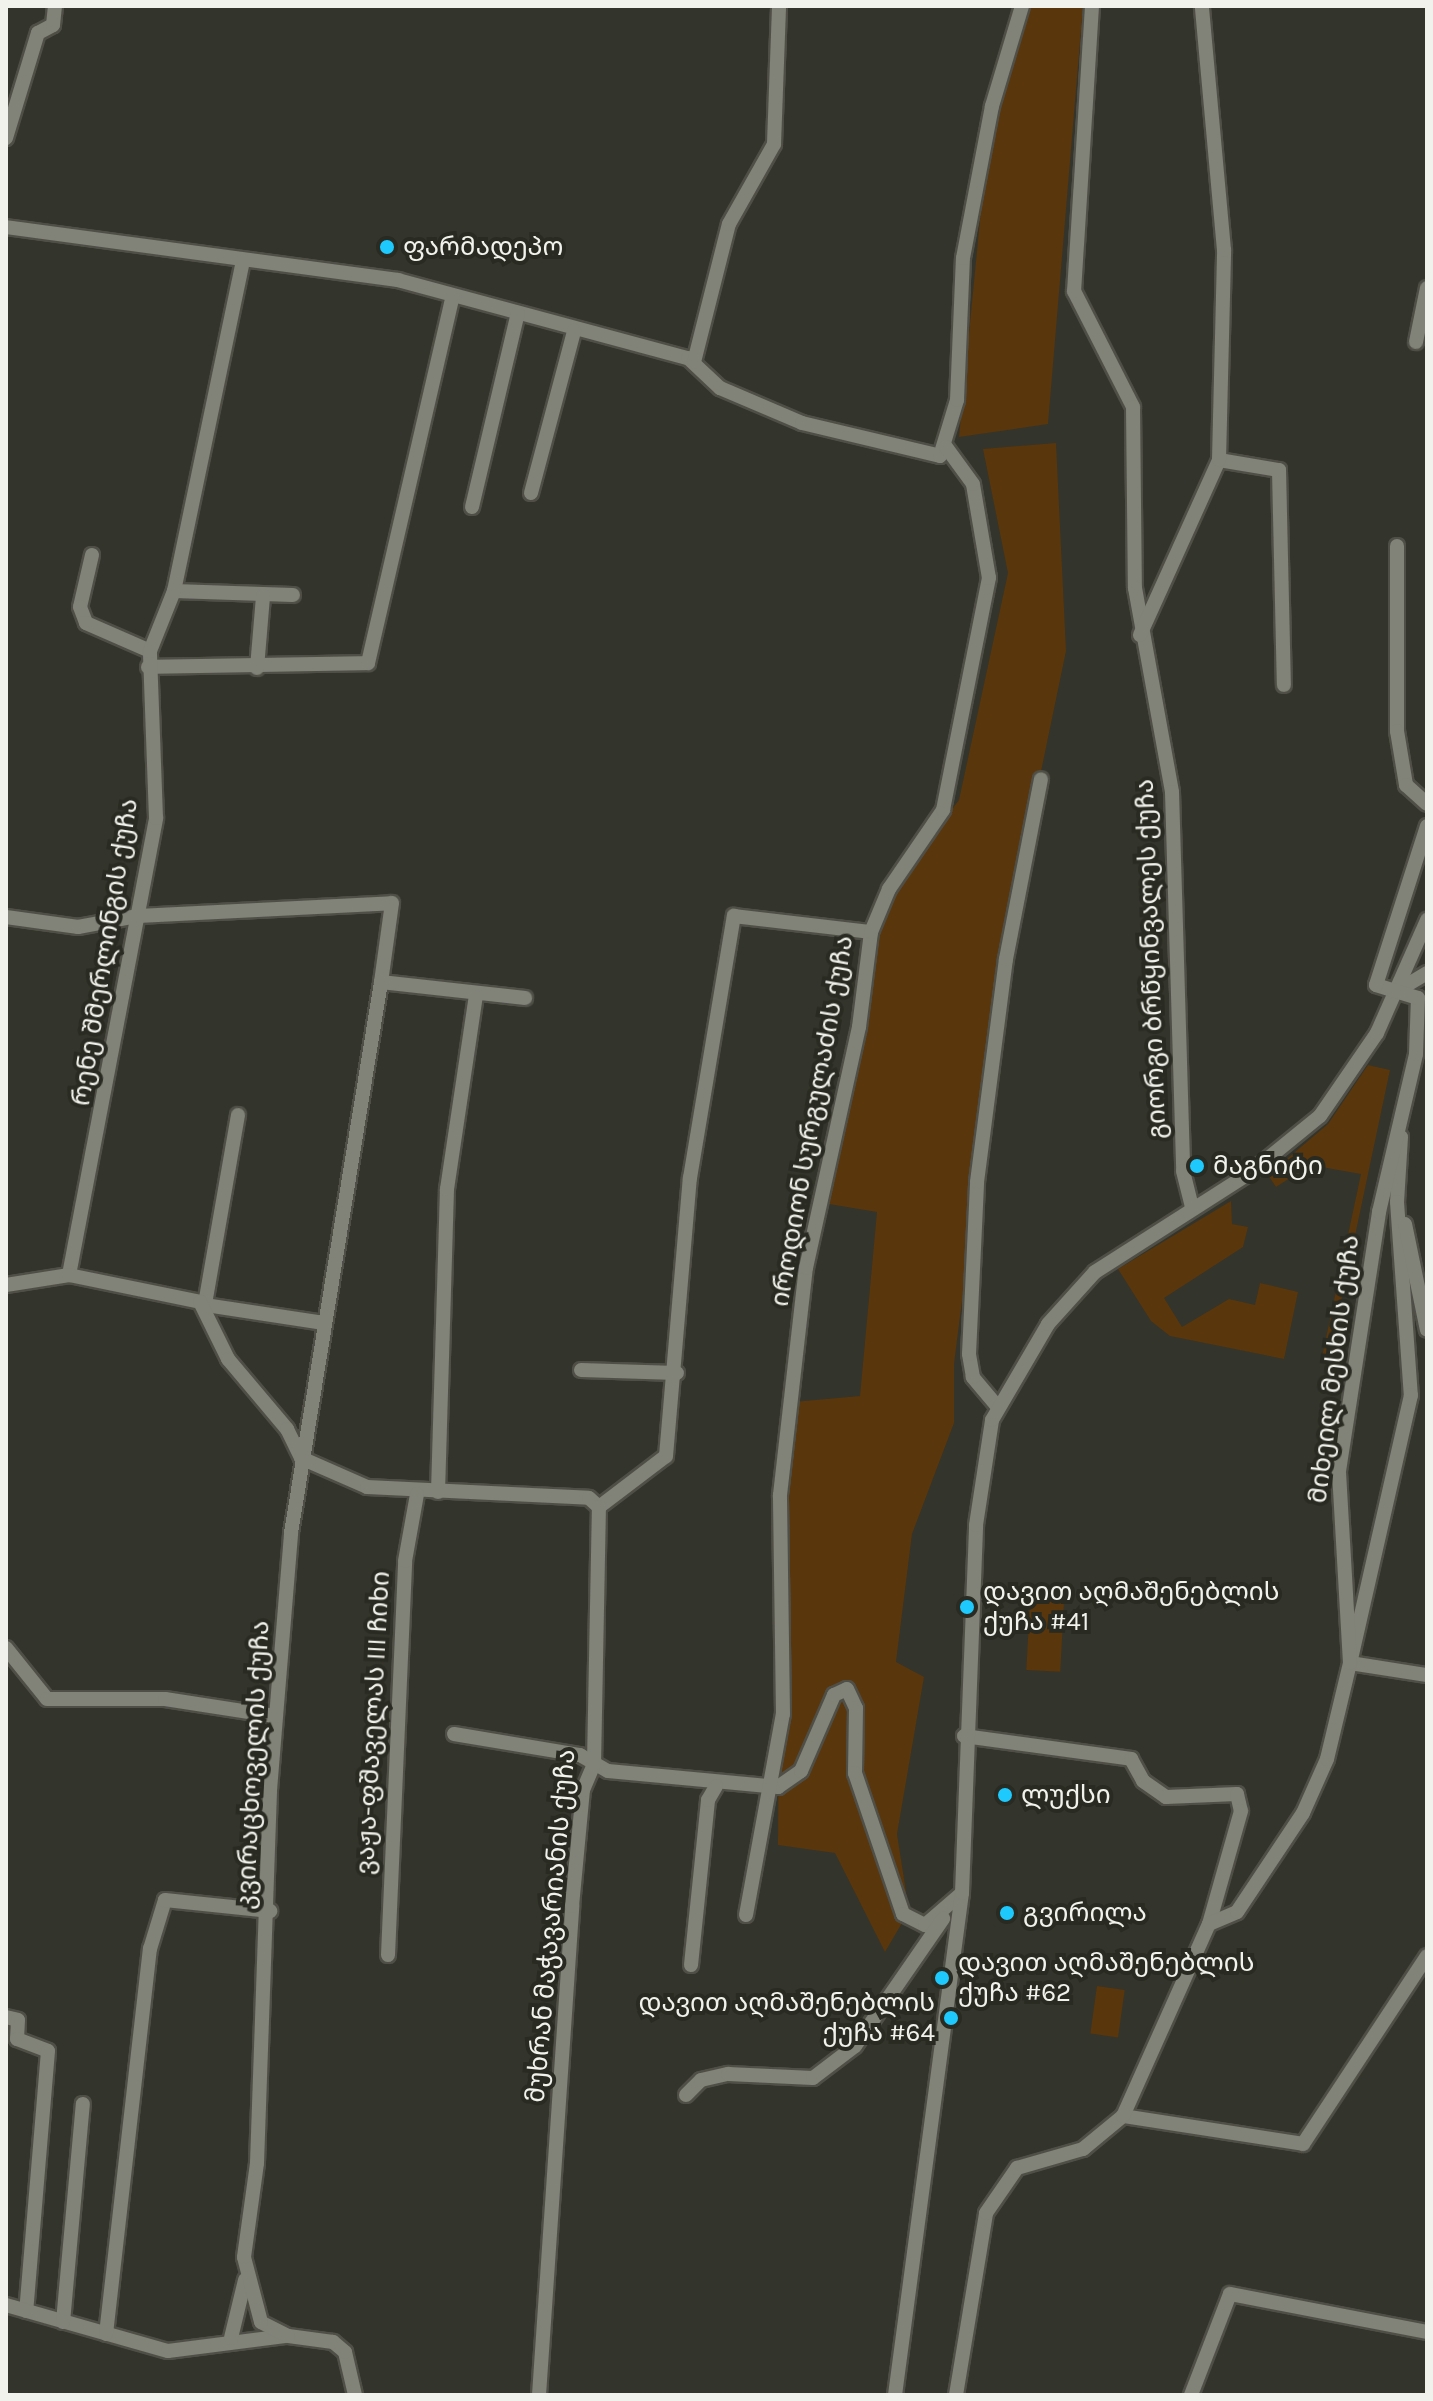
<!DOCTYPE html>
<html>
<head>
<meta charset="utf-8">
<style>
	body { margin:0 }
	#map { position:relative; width:1433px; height:2401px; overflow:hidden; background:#33342b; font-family:Karla,"Noto Sans Georgian",sans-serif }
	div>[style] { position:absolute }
	.green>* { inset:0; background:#59360b; transform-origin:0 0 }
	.roads { filter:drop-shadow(2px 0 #4f4f47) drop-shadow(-2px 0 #4f4f47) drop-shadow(0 2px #4f4f47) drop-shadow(0 -2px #4f4f47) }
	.minor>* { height:14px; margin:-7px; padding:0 7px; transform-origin:7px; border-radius:7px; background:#818278 }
	.dots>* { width:22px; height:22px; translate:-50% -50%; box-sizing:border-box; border:4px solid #292a21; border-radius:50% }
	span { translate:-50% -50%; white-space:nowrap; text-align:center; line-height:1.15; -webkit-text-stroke:8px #292a21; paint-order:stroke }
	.poi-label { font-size:26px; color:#f2f2ec }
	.left { translate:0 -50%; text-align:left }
	.right { translate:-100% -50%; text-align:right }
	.street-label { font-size:26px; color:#f2f2ec }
	.frame { position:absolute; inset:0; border:8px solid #f2f2ec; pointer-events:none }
</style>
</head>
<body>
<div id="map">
	<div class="green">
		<div style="clip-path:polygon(1029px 6px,1083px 6px,1048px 424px,959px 437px,986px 158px)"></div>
		<div style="clip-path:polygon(1056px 443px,1066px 651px,1010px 921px,954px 1364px,954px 1423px,912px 1534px,896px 1662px,924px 1677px,897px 1834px,909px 1911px,885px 1952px,835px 1853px,778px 1845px,780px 1493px,793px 1402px,860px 1396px,877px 1212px,823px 1203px,871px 949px,900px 878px,959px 800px,1008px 573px,983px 449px)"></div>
		<div style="clip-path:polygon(1368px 1065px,1390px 1070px,1329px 1359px,1322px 1357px,1361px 1174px,1310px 1165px,1276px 1187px,1268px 1175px,1328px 1124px)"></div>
		<div style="clip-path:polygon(1231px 1201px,1232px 1224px,1248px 1227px,1243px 1247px,1164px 1298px,1182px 1327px,1229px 1299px,1255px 1305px,1260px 1283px,1298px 1292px,1284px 1359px,1170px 1336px,1151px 1321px,1118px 1269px)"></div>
		<div style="left:1030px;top:1600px;width:34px;height:70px;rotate:3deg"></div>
		<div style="left:1097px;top:1986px;width:28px;height:48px;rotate:8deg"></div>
	</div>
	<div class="roads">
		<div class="minor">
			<div style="left:1092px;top:6px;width:286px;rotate:93.6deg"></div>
			<div style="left:1074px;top:291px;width:130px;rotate:63deg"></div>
			<div style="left:1133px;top:407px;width:181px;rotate:89.4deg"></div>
			<div style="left:1135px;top:588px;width:207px;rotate:79.7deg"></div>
			<div style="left:1172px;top:792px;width:379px;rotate:88.3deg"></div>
			<div style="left:1183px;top:1171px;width:36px;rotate:76deg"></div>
			<div style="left:6px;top:138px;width:110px;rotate:-73.1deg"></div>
			<div style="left:38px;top:33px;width:17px;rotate:-28deg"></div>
			<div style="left:53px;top:25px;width:19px;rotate:-84deg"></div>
			<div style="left:6px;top:227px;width:396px;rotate:7.7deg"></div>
			<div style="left:398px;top:280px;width:300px;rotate:15.1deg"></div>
			<div style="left:688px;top:358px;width:44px;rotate:43.2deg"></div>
			<div style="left:720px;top:388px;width:89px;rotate:23.1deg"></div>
			<div style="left:802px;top:423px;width:142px;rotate:13.4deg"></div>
			<div style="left:940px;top:456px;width:59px;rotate:-73.1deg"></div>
			<div style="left:957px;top:400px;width:142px;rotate:-87.6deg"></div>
			<div style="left:963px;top:258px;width:155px;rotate:-79.2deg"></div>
			<div style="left:992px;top:106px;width:104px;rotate:-73.3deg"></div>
			<div style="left:1416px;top:342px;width:55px;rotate:-78.5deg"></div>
			<div style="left:694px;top:362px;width:142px;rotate:-75.8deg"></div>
			<div style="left:729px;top:224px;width:92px;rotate:-60.6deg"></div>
			<div style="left:774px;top:144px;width:138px;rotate:-87.9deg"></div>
			<div style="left:1219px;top:460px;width:61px;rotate:9.5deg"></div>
			<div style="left:1279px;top:470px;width:215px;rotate:88.7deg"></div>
			<div style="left:531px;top:493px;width:168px;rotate:-75.1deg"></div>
			<div style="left:472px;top:507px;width:199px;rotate:-76.7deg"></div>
			<div style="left:1397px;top:546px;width:185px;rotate:90deg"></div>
			<div style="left:1397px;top:731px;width:55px;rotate:80.5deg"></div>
			<div style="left:1406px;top:785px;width:28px;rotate:42deg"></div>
			<div style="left:92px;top:555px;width:53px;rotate:103deg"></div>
			<div style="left:80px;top:607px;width:17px;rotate:69deg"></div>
			<div style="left:86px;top:623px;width:70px;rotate:23.6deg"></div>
			<div style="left:174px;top:591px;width:119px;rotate:1.9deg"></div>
			<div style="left:1140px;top:635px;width:192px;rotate:-65.7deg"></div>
			<div style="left:1219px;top:460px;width:210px;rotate:-88.6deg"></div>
			<div style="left:1224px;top:250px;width:245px;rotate:-95.2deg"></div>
			<div style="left:148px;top:667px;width:220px;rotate:-1deg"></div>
			<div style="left:368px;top:663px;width:377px;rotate:-77deg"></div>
			<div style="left:257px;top:668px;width:72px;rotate:-85.2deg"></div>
			<div style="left:6px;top:917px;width:73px;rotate:7.9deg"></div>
			<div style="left:78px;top:927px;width:61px;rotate:-10.4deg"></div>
			<div style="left:138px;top:916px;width:254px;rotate:-2.9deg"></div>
			<div style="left:392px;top:903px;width:80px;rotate:97.9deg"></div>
			<div style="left:381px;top:982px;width:145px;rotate:6.3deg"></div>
			<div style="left:1397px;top:991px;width:35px;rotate:-31deg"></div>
			<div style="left:238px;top:1115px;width:193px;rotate:99.9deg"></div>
			<div style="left:205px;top:1305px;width:120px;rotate:8.6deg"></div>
			<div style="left:1401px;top:1137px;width:65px;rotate:93.5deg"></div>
			<div style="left:1397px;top:1202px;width:194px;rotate:85.9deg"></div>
			<div style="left:1411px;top:1395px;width:275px;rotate:102.8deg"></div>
			<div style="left:1350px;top:1663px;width:78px;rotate:8.9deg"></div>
			<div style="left:1405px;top:1224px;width:108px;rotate:78.3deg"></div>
			<div style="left:69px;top:1275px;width:465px;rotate:-79.2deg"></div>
			<div style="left:156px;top:818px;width:167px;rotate:-92.1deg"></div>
			<div style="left:150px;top:651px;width:65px;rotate:-68.2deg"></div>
			<div style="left:174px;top:591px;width:337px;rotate:-78.2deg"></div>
			<div style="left:6px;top:1285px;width:64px;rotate:-9deg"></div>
			<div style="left:69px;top:1275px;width:134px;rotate:11.6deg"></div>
			<div style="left:200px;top:1302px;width:64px;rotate:63.8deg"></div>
			<div style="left:228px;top:1359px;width:92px;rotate:49.9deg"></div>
			<div style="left:287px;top:1429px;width:32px;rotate:64deg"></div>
			<div style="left:301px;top:1458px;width:72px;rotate:23.7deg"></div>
			<div style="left:367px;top:1487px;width:222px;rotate:2.8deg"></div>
			<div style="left:589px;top:1498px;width:13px;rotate:42deg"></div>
			<div style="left:581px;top:1370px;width:96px;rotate:1.8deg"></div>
			<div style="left:997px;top:1406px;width:38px;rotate:-130deg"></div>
			<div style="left:973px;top:1377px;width:23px;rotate:-100deg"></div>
			<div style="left:969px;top:1354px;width:172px;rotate:-87.3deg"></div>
			<div style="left:977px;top:1182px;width:225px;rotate:-82.6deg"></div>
			<div style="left:1006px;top:959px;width:183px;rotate:-79deg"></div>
			<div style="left:438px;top:1492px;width:303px;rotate:-88.3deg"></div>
			<div style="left:447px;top:1189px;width:195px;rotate:-81.5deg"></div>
			<div style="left:599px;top:1507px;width:84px;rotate:-37.3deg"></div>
			<div style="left:666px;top:1456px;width:279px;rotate:-85.1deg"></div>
			<div style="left:690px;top:1178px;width:266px;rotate:-80.5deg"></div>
			<div style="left:734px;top:916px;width:138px;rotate:6.7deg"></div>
			<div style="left:6px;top:1648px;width:65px;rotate:51.2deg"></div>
			<div style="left:47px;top:1699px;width:118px"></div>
			<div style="left:165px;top:1699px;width:111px;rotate:8.8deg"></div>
			<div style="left:454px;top:1734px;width:128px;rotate:9.5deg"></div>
			<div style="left:580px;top:1755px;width:32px;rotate:30deg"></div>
			<div style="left:608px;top:1771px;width:171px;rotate:5.4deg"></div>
			<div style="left:778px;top:1787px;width:28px;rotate:-35deg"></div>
			<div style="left:801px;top:1771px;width:83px;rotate:-66.5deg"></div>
			<div style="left:834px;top:1695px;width:14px;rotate:-25deg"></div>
			<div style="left:847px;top:1689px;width:21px;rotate:65deg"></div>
			<div style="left:856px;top:1708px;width:65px;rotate:90.9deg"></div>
			<div style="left:855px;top:1773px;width:149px;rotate:71.2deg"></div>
			<div style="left:903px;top:1914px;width:25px;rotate:27deg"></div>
			<div style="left:925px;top:1925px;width:49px;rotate:-40.9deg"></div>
			<div style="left:964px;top:1736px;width:169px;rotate:7.8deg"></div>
			<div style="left:1131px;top:1759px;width:25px;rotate:61deg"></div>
			<div style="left:1143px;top:1781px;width:28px;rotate:35deg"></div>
			<div style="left:1166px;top:1797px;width:71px;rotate:-2.4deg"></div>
			<div style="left:1237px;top:1794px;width:17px;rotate:77deg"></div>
			<div style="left:1241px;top:1811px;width:117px;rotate:105.8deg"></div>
			<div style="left:746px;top:1915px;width:204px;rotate:-79.6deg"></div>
			<div style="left:783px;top:1714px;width:219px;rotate:-90.8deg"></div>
			<div style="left:780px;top:1495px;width:228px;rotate:-83.5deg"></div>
			<div style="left:806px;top:1268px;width:247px;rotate:-77.6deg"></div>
			<div style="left:859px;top:1027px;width:96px;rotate:-82.8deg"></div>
			<div style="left:871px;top:932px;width:47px;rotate:-67.3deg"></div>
			<div style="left:889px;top:889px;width:96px;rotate:-55.6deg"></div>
			<div style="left:943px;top:810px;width:237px;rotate:-78.8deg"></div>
			<div style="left:989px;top:578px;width:95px;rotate:-99.7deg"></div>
			<div style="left:973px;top:484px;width:46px;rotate:-126.1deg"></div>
			<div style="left:388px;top:1955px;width:394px;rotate:-87.5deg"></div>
			<div style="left:405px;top:1561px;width:68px;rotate:-79.8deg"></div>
			<div style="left:691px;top:1965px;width:166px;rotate:-84.1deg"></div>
			<div style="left:708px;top:1800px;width:16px;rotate:-60deg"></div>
			<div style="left:6px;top:2017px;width:12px;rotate:14deg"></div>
			<div style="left:18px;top:2020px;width:19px;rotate:93deg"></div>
			<div style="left:17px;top:2039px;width:33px;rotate:21deg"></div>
			<div style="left:48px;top:2051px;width:261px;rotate:94.8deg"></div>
			<div style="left:686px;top:2095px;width:21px;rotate:-45deg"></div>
			<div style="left:701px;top:2080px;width:28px;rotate:-13deg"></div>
			<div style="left:728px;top:2074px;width:85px;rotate:2.7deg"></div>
			<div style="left:813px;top:2078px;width:53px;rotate:-37.3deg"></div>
			<div style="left:855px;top:2046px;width:155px;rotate:-55.3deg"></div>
			<div style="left:1123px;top:2116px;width:182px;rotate:8.8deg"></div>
			<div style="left:1303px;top:2144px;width:225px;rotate:-56.6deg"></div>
			<div style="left:6px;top:2305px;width:168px;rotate:15.9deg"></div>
			<div style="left:168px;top:2351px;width:118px;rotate:-7.3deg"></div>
			<div style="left:63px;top:2322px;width:219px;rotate:-84.8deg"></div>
			<div style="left:106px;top:2334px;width:388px;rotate:-83.5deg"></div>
			<div style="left:150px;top:1949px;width:51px;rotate:-73deg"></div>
			<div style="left:165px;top:1900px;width:106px;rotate:6deg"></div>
			<div style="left:231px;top:2338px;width:60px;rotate:-76.4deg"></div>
			<div style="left:355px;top:2395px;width:44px;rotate:-103.1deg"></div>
			<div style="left:345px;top:2352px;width:16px;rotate:-140deg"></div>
			<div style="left:333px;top:2342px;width:45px;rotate:-172.4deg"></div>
			<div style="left:288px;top:2336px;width:30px;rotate:-153deg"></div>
			<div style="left:261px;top:2322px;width:67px;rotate:-104.7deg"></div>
			<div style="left:244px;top:2257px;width:95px;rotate:-82.1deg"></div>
			<div style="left:257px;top:2163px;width:373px;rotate:-88deg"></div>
			<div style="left:270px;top:1790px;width:258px;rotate:-85.3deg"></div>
			<div style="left:291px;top:1533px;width:558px;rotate:-80.72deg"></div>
			<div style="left:539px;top:2395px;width:490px;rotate:-86.1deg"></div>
			<div style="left:572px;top:1906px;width:117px;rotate:-84.6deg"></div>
			<div style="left:583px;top:1790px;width:28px;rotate:-67deg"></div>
			<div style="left:594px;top:1764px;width:257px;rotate:-88.9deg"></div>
			<div style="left:895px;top:2395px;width:506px;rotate:-82.4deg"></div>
			<div style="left:962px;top:1893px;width:368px;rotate:-87.8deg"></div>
			<div style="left:976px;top:1525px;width:106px;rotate:-81.3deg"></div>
			<div style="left:992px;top:1420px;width:111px;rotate:-59.7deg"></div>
			<div style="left:1048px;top:1324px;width:70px;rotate:-47.9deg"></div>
			<div style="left:1095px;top:1272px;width:184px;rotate:-32.6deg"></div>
			<div style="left:1250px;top:1173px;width:90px;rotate:-39.2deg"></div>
			<div style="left:1320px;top:1116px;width:101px;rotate:-55.5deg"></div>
			<div style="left:1377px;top:1033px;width:124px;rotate:-66.1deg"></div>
			<div style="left:956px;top:2395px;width:184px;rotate:-80.6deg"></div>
			<div style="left:986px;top:2213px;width:55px;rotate:-55.4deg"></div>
			<div style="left:1017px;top:2168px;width:69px;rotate:-16.1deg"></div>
			<div style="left:1083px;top:2149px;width:52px;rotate:-39.5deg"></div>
			<div style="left:1123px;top:2116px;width:210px;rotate:-65.9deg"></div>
			<div style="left:1209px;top:1924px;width:30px;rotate:-23deg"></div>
			<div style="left:1237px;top:1912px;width:119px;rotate:-56.3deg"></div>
			<div style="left:1303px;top:1813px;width:59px;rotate:-66deg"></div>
			<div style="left:1327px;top:1759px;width:99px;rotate:-76.5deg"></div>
			<div style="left:1350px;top:1663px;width:192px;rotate:-93.3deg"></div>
			<div style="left:1339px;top:1471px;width:262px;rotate:-81.2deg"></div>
			<div style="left:1379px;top:1212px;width:162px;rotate:-76.8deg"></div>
			<div style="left:1416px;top:1054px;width:56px;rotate:-88deg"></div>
			<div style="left:1418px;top:998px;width:44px;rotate:-162.8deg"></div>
			<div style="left:1376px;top:985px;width:167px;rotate:-72.2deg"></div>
			<div style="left:1191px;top:2395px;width:108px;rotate:-68.9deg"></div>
			<div style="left:1230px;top:2294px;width:201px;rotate:10.9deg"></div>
		</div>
	</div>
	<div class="dots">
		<div style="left:387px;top:247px;background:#1dc9fd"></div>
		<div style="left:1197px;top:1166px;background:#1dc9fd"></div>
		<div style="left:967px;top:1607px;background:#1dc9fd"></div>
		<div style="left:1005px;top:1795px;background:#1dc9fd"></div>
		<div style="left:1007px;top:1913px;background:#1dc9fd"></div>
		<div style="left:942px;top:1978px;background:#1dc9fd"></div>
		<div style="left:951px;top:2018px;background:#1dc9fd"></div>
	</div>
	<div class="poi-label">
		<span class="left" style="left:403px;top:247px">ფარმადეპო</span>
		<span class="left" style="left:1213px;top:1166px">მაგნიტი</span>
		<span class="left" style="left:983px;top:1607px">დავით აღმაშენებლის<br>ქუჩა #41</span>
		<span class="left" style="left:1021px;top:1795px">ლუქსი</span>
		<span class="left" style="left:1023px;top:1913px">გვირილა</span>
		<span class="left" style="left:958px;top:1978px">დავით აღმაშენებლის<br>ქუჩა #62</span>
		<span class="right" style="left:935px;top:2018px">დავით აღმაშენებლის<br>ქუჩა #64</span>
	</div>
	<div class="street-label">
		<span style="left:105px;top:952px;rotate:-81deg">რენე შმერლინგის ქუჩა</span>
		<span style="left:1151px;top:959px;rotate:-92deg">გიორგი ბრწყინვალეს ქუჩა</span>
		<span style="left:812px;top:1121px;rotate:-80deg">იროდიონ სურგულაძის ქუჩა</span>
		<span style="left:1334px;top:1369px;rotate:-83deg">მიხეილ მესხის ქუჩა</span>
		<span style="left:373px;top:1723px;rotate:-87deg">ვაჟა-ფშაველას III ჩიხი</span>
		<span style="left:253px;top:1765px;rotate:-87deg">კვირაცხოველის ქუჩა</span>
		<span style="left:551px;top:1926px;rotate:-85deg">მუხრან მაჭავარიანის ქუჩა</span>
	</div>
	<div class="frame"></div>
</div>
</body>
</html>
